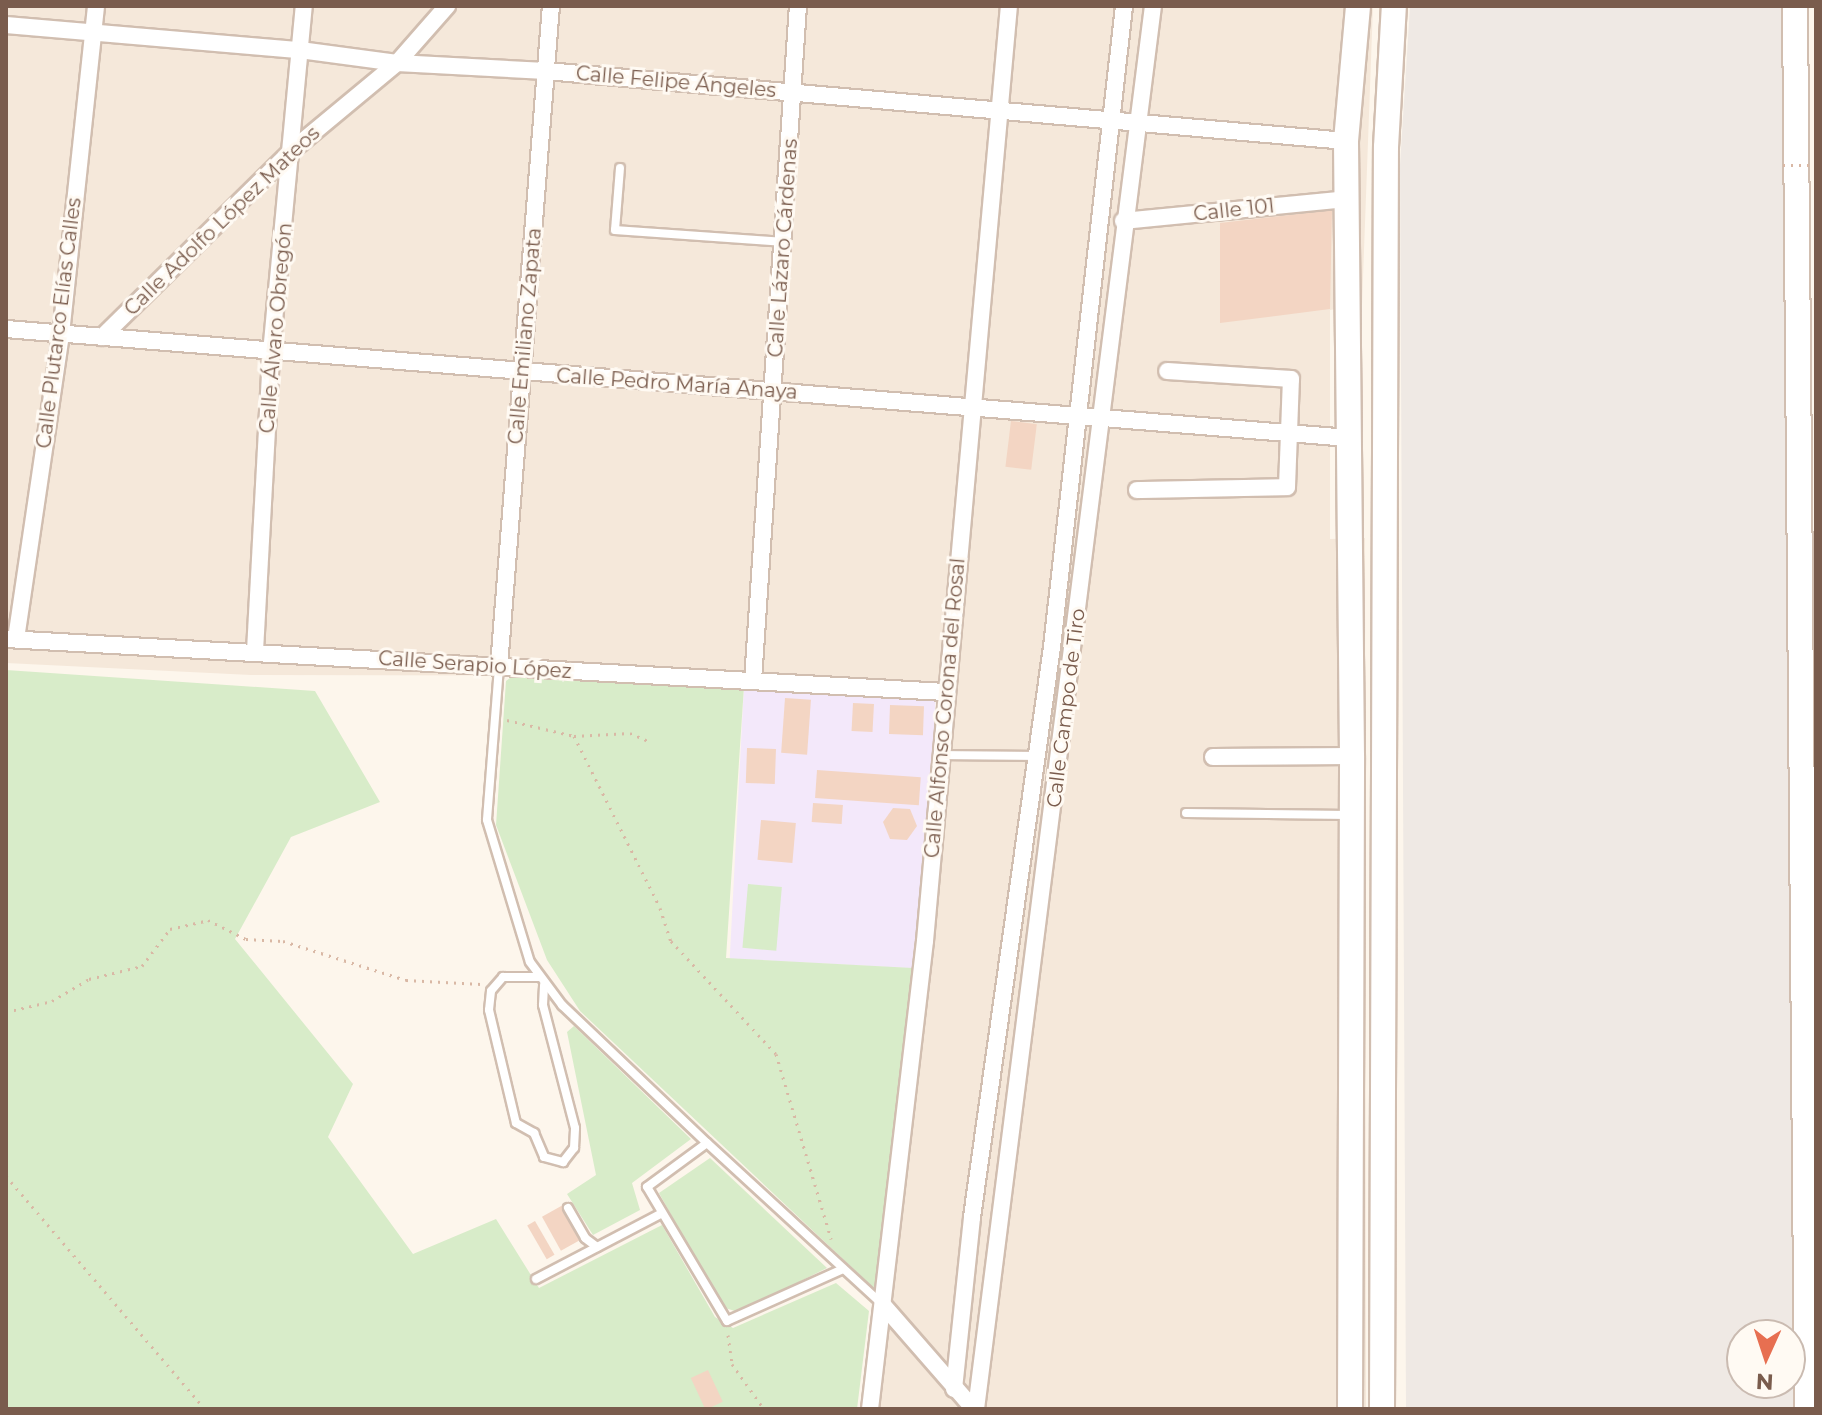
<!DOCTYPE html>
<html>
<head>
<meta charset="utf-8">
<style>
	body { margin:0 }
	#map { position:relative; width:1822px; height:1415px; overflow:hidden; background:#fdf6ec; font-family:Montserrat,sans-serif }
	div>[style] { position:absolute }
	.residential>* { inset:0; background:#f5e8da }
	.industrial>* { inset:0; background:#efe9e4 }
	.education>* { inset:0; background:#f3e8fa; transform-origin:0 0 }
	.green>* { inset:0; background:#d8ecc9; transform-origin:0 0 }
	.building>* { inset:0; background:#f3d5c3; transform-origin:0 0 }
	.path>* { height:3px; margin-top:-1.5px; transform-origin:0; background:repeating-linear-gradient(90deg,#d9b8a5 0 2px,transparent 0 8px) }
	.roads { filter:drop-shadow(2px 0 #d1beb0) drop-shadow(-2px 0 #d1beb0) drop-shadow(0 2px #d1beb0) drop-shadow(0 -2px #d1beb0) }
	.lane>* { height:8px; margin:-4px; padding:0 4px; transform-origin:4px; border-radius:4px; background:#fff }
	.street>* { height:16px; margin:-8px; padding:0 8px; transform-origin:8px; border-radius:8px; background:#fff }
	.secondary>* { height:24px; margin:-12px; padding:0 12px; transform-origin:12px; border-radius:12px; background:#fff }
	.path-bridge>* { height:3px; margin-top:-1.5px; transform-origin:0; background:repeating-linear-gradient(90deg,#d9b8a5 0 2px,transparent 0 8px) }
	span { translate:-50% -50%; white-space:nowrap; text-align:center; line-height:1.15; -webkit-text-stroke:6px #fffaf3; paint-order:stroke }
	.street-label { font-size:20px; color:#7a5c4d }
	.frame { position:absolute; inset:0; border:8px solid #7a5c4d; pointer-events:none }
	.north { position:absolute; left:1726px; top:1319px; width:80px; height:80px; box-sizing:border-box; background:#fffaf3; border:2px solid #cabbb1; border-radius:50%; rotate:183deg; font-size:22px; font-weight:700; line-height:32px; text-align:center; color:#7a5c4d }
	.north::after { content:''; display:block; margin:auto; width:28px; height:36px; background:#e76f51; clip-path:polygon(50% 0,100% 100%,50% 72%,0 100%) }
</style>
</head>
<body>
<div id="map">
	<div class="residential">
		<div style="clip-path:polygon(6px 6px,1373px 6px,1362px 305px,1330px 310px,1330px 539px,1365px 538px,1366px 1409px,863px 1409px,941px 689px,734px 676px,251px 675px,6px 663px)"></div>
	</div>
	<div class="industrial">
		<div style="clip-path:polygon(evenodd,1410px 6px,1784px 6px,1797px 1409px,1406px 1409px,1400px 165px,1410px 6px,1742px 1335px,1790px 1335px,1790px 1383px,1742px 1383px,1742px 1335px)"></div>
	</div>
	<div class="education">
		<div style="left:744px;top:686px;width:192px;height:273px;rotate:3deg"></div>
	</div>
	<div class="green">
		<div style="clip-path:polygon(6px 670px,315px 691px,380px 802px,291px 837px,235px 939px,353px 1084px,328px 1137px,413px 1254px,496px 1219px,539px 1288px,662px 1225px,715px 1317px,733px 1328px,836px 1283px,869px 1311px,857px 1409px,6px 1409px)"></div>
		<div style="clip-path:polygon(514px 675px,744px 686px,726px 958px,913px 968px,879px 1293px,580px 1011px,547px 960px,496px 825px,506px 681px)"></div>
		<div style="left:748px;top:884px;width:34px;height:64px;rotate:5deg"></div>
		<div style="clip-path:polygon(574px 1026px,691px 1139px,632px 1183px,640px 1210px,593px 1235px,567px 1194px,596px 1175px,567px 1032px)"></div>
		<div style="clip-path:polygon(710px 1158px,827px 1268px,738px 1312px,722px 1307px,659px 1193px)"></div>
	</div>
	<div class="building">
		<div style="clip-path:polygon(1332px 210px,1330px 309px,1220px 323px,1220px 223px)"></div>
		<div style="left:1011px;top:421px;width:26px;height:46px;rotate:7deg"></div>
		<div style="left:785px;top:698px;width:26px;height:55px;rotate:4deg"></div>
		<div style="left:853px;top:703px;width:21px;height:28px;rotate:3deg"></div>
		<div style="left:890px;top:705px;width:34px;height:29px;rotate:2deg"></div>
		<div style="left:747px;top:748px;width:29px;height:35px;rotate:2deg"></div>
		<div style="left:817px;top:770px;width:104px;height:28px;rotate:4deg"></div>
		<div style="left:813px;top:803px;width:30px;height:19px;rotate:4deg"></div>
		<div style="clip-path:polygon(893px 808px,910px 809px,917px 826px,907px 840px,890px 839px,883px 822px)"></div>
		<div style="left:761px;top:820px;width:35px;height:40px;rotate:5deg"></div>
		<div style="left:563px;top:1205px;width:39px;height:24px;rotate:61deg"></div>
		<div style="left:535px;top:1221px;width:39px;height:9px;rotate:60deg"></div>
		<div style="left:708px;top:1370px;width:35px;height:19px;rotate:65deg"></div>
	</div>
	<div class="path">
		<div style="left:507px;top:720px;width:69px;rotate:13.4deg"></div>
		<div style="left:574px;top:736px;width:192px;rotate:63.4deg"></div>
		<div style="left:660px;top:908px;width:35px;rotate:72deg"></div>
		<div style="left:671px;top:941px;width:154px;rotate:47.1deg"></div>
		<div style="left:776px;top:1054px;width:193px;rotate:73.4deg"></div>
		<div style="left:574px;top:736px;width:56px;rotate:-3.1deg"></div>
		<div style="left:630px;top:733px;width:22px;rotate:24deg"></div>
		<div style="left:6px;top:1012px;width:47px;rotate:-13.4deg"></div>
		<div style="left:52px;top:1001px;width:43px;rotate:-30.7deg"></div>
		<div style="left:89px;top:979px;width:55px;rotate:-13.8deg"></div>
		<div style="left:142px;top:966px;width:46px;rotate:-52.9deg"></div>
		<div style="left:170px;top:929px;width:39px;rotate:-13deg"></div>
		<div style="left:208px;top:920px;width:42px;rotate:26.6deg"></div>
		<div style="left:246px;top:939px;width:37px;rotate:3deg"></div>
		<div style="left:283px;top:941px;width:129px;rotate:17.6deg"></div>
		<div style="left:406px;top:980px;width:75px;rotate:3.1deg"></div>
		<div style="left:6px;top:1176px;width:306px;rotate:49.5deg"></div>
		<div style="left:728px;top:1335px;width:29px;rotate:82deg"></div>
		<div style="left:732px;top:1364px;width:55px;rotate:54.6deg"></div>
	</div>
	<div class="roads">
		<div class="lane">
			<div style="left:620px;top:168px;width:62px;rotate:94.6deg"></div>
			<div style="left:615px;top:230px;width:170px;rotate:4deg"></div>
			<div style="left:499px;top:667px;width:153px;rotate:94.5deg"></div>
			<div style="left:487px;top:820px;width:148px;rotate:73.2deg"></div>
			<div style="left:530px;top:962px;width:54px;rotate:53.3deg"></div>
			<div style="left:562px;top:1005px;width:200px;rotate:43.6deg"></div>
			<div style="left:940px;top:755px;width:97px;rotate:0.6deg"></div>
			<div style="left:1186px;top:813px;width:163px;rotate:0.7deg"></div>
			<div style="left:539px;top:977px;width:36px;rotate:180deg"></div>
			<div style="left:503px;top:977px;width:18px;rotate:131deg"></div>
			<div style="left:491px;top:991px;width:19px;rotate:96deg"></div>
			<div style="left:489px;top:1010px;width:116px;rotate:76.6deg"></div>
			<div style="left:516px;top:1123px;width:21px;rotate:29deg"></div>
			<div style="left:534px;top:1133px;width:26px;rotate:67deg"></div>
			<div style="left:544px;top:1157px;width:20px;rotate:15deg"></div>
			<div style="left:563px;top:1162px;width:18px;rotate:-52deg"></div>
			<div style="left:574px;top:1148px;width:20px;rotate:-87deg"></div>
			<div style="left:575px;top:1128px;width:127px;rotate:-104.6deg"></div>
			<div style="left:543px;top:1005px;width:20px;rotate:-87deg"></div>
			<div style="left:568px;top:1208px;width:34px;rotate:60deg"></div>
			<div style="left:585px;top:1238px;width:15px;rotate:37deg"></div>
			<div style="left:843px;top:1269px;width:127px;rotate:155.9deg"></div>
			<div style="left:727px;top:1321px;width:156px;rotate:-120.8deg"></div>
			<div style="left:647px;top:1187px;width:74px;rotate:-36.3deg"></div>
			<div style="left:707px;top:1143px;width:238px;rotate:42.6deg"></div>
			<div style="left:536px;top:1279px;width:142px;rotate:-27.6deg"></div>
		</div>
		<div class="street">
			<div style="left:6px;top:25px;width:295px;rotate:4.9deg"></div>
			<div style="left:300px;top:50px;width:98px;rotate:7.6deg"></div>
			<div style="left:397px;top:63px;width:149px;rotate:3.1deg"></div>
			<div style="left:546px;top:71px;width:803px;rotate:5deg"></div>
			<div style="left:1123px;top:221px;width:224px;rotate:-5.6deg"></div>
			<div style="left:6px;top:329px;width:1346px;rotate:4.64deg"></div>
			<div style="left:102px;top:337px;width:265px;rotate:-44.5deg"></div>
			<div style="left:291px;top:151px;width:138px;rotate:-39.7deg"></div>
			<div style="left:397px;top:63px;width:76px;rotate:-48.7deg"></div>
			<div style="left:1137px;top:490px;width:150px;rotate:-1.1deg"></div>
			<div style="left:1287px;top:487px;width:108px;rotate:-87.9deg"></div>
			<div style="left:1291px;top:379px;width:124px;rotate:-176.3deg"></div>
			<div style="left:6px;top:639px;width:939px;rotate:3.23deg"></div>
			<div style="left:16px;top:639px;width:308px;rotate:-81.6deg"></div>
			<div style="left:61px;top:334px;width:330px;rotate:-83.9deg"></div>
			<div style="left:255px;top:651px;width:298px;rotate:-86.9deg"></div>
			<div style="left:271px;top:353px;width:349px;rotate:-84.6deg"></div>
			<div style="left:499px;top:666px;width:662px;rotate:-85.5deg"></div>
			<div style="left:753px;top:681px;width:676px;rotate:-86.19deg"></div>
			<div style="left:1213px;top:757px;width:139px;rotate:-0.4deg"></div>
			<div style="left:884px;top:1306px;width:137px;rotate:48.9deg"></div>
			<div style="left:954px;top:1389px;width:173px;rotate:-84deg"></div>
			<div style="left:972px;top:1217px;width:576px;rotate:-82.01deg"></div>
			<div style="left:1052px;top:647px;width:645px;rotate:-83.59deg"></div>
			<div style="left:870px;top:1409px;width:471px;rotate:-83.3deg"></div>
			<div style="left:925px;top:941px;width:939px;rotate:-84.87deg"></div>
			<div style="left:976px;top:1409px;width:1414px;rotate:-82.81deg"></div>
		</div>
		<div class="secondary">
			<div style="left:1795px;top:6px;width:1403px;rotate:89.51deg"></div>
			<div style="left:1350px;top:1409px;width:653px;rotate:-89.82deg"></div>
			<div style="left:1352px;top:756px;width:615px;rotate:-90.56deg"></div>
			<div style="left:1346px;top:141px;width:136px;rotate:-84.9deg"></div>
			<div style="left:1382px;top:1409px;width:1262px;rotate:-89.82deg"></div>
			<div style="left:1386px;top:147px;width:141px;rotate:-86.8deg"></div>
		</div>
	</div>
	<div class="path-bridge">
		<div style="left:1783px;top:165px;width:33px"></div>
	</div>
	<div class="street-label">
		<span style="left:676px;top:82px;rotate:5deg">Calle Felipe Ángeles</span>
		<span style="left:1234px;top:210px;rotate:-6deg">Calle 101</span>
		<span style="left:222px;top:221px;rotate:-44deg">Calle Adolfo López Mateos</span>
		<span style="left:783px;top:248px;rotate:-86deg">Calle Lázaro Cárdenas</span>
		<span style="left:59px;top:323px;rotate:-83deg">Calle Plutarco Elías Calles</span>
		<span style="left:276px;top:328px;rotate:-85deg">Calle Álvaro Obregón</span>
		<span style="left:525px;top:336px;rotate:-85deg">Calle Emiliano Zapata</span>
		<span style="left:677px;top:384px;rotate:4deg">Calle Pedro María Anaya</span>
		<span style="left:475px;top:665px;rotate:4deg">Calle Serapio López</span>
		<span style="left:945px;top:708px;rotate:-85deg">Calle Alfonso Corona del Rosal</span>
		<span style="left:1066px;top:708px;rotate:-83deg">Calle Campo de Tiro</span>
	</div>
	<div class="frame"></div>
	<div class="north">N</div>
</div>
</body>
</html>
